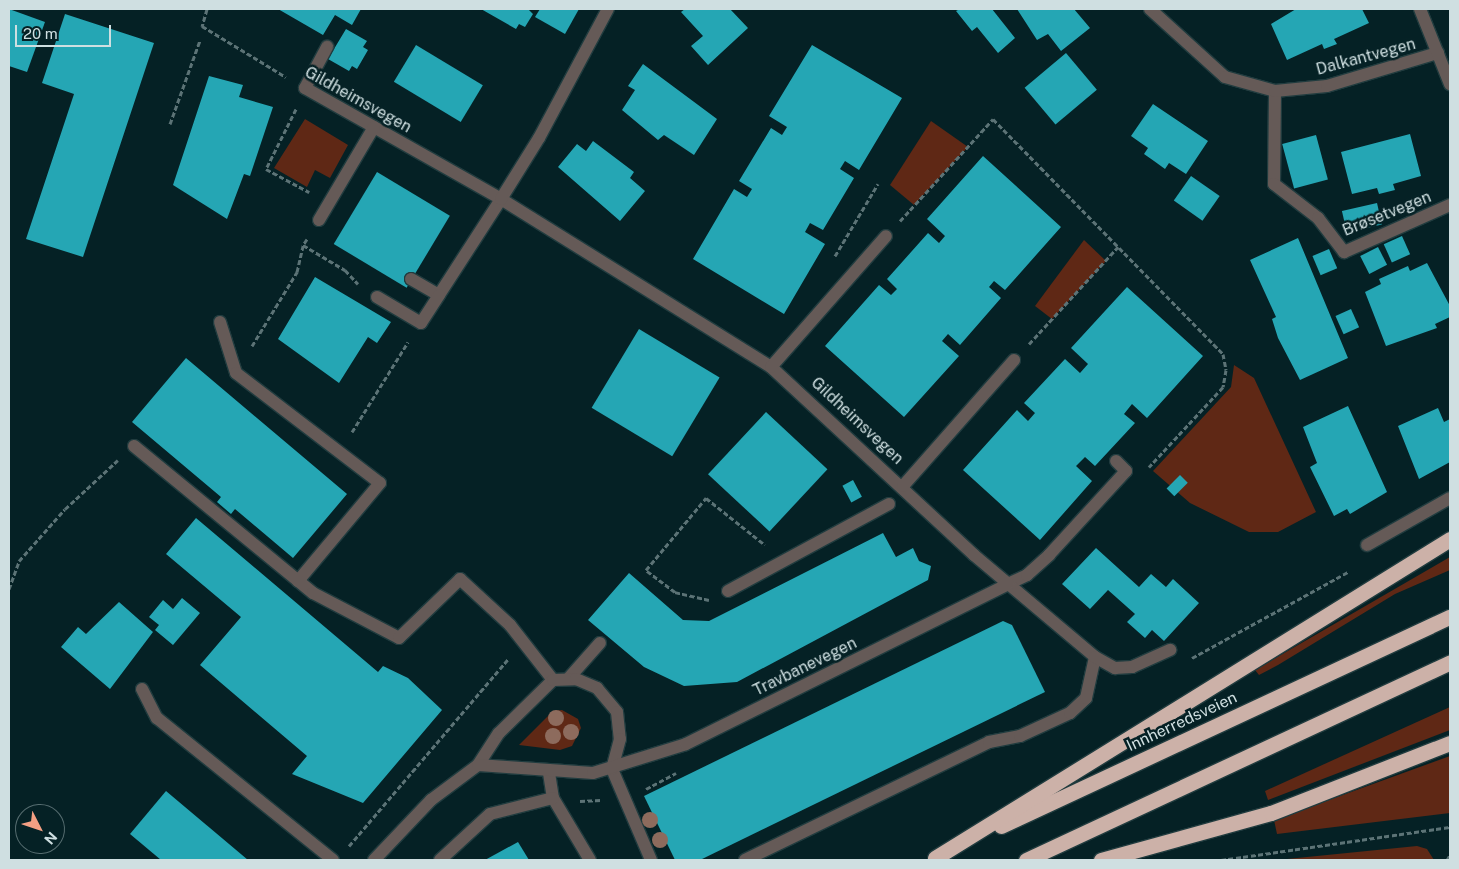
<!DOCTYPE html>
<html>
<head>
<meta charset="utf-8">
<style>
	body { margin:0 }
	#map { position:relative; width:1459px; height:869px; overflow:hidden; background:#052125; font-family:"Public Sans",sans-serif }
	div>[style] { position:absolute }
	.green>* { inset:0; background:#5f2815 }
	.building>* { inset:0; background:#25a6b4; transform-origin:0 0 }
	.path>* { height:3px; margin-top:-1.5px; transform-origin:0; background:repeating-linear-gradient(90deg,#5c7376 0 5px,transparent 0 7.5px) }
	.roads { filter:drop-shadow(1px 0 #213c3f) drop-shadow(-1px 0 #213c3f) drop-shadow(0 1px #213c3f) drop-shadow(0 -1px #213c3f) }
	.lane>* { height:12px; margin:-6px; padding:0 6px; transform-origin:6px; border-radius:6px; background:#655a57 }
	.street>* { height:12px; margin:-6px; padding:0 6px; transform-origin:6px; border-radius:6px; background:#655a57 }
	.highway>* { height:15px; margin:-7.5px; padding:0 7.5px; transform-origin:7.5px; border-radius:7.5px; background:#ccb1a8 }
	.trees>* { width:16px; height:16px; margin:-8px; border-radius:50%; background:#8d6b5d }
	span { translate:-50% -50%; white-space:nowrap; text-align:center; line-height:1.15; -webkit-text-stroke:5px #052125; paint-order:stroke }
	.street-label { font-size:16px; color:#cfdfe1 }
	.frame { position:absolute; inset:0; border:10px solid #cfdfe1; pointer-events:none }
	.north { position:absolute; left:15px; top:804px; width:50px; height:50px; box-sizing:border-box; background:#052125; border:1px solid #566d70; border-radius:50%; rotate:131deg; font-size:14px; font-weight:700; line-height:20px; text-align:center; color:#cfdfe1 }
	.north::after { content:''; display:block; margin:auto; width:18px; height:22px; background:#f39f83; clip-path:polygon(50% 0,100% 100%,50% 72%,0 100%) }
	.scale { position:absolute; left:15px; top:25px; width:96px; height:22px; box-sizing:border-box; border:2px solid #cfdfe1; border-top:0; padding-left:6px; font-size:15px; line-height:18px; white-space:nowrap; color:#cfdfe1; -webkit-text-stroke:4px #052125; paint-order:stroke }
</style>
</head>
<body>
<div id="map">
	<div class="green">
		<div style="clip-path:polygon(305px 119px,348px 145px,330px 178px,315px 170px,307px 187px,274px 168px)"></div>
		<div style="clip-path:polygon(931px 121px,968px 147px,914px 205px,890px 185px)"></div>
		<div style="clip-path:polygon(1084px 240px,1106px 261px,1052px 319px,1035px 306px)"></div>
		<div style="clip-path:polygon(1234px 365px,1254px 378px,1316px 512px,1278px 532px,1249px 532px,1190px 503px,1153px 471px,1231px 387px)"></div>
		<div style="clip-path:polygon(1450px 557px,1450px 570px,1395px 594px,1278px 665px,1259px 675px,1255px 670px)"></div>
		<div style="clip-path:polygon(1450px 707px,1450px 730px,1268px 800px,1265px 791px)"></div>
		<div style="clip-path:polygon(562px 710px,578px 719px,581px 728px,572px 746px,560px 750px,519px 745px,553px 711px)"></div>
		<div style="clip-path:polygon(1450px 756px,1450px 813px,1277px 834px,1274px 820px)"></div>
		<div style="clip-path:polygon(1417px 846px,1427px 849px,1434px 860px,1277px 860px)"></div>
	</div>
	<div class="building">
		<div style="clip-path:polygon(9px 9px,45px 22px,27px 72px,9px 66px)"></div>
		<div style="clip-path:polygon(278px 9px,361px 9px,352px 25px,335px 15px,323px 35px)"></div>
		<div style="clip-path:polygon(481px 9px,528px 9px,533px 14px,525px 27px,519px 24px,516px 29px)"></div>
		<div style="clip-path:polygon(540px 9px,579px 9px,565px 34px,535px 17px)"></div>
		<div style="clip-path:polygon(685px 9px,730px 9px,748px 28px,708px 65px,691px 46px,703px 36px,681px 12px)"></div>
		<div style="clip-path:polygon(960px 9px,992px 9px,1015px 38px,998px 53px,977px 27px,972px 31px,956px 11px)"></div>
		<div style="clip-path:polygon(1017px 9px,1074px 9px,1090px 28px,1061px 51px,1048px 34px,1037px 40px)"></div>
		<div style="clip-path:polygon(1296px 9px,1362px 9px,1369px 23px,1334px 39px,1337px 44px,1324px 49px,1322px 44px,1287px 60px,1271px 24px)"></div>
		<div style="clip-path:polygon(65px 14px,154px 43px,83px 257px,26px 239px,74px 94px,42px 83px)"></div>
		<div style="clip-path:polygon(346px 29px,367px 41px,363px 47px,368px 50px,357px 69px,352px 66px,349px 71px,328px 59px)"></div>
		<div style="left:416px;top:45px;width:78px;height:43px;rotate:31deg"></div>
		<div style="clip-path:polygon(812px 45px,902px 98px,859px 170px,845px 161px,840px 169px,854px 178px,823px 230px,810px 223px,805px 232px,825px 244px,784px 314px,693px 259px,734px 189px,747px 197px,752px 189px,739px 181px,771px 128px,782px 135px,787px 127px,769px 116px)"></div>
		<div style="left:1066px;top:53px;width:48px;height:54px;rotate:50deg"></div>
		<div style="clip-path:polygon(643px 64px,717px 119px,694px 155px,664px 135px,658px 140px,622px 110px,635px 90px,628px 86px)"></div>
		<div style="clip-path:polygon(209px 76px,243px 85px,239px 97px,273px 107px,250px 176px,244px 174px,227px 219px,173px 185px)"></div>
		<div style="clip-path:polygon(1153px 104px,1208px 141px,1186px 174px,1169px 163px,1165px 169px,1154px 161px,1144px 154px,1148px 148px,1131px 136px)"></div>
		<div style="clip-path:polygon(1410px 134px,1421px 176px,1393px 184px,1395px 190px,1379px 194px,1377px 188px,1352px 194px,1341px 152px)"></div>
		<div style="left:1316px;top:135px;width:46px;height:35px;rotate:75deg"></div>
		<div style="clip-path:polygon(593px 141px,634px 172px,630px 178px,645px 191px,620px 221px,558px 167px,577px 144px,586px 151px)"></div>
		<div style="clip-path:polygon(983px 156px,1061px 227px,1005px 290px,994px 281px,989px 287px,1001px 298px,960px 345px,948px 334px,942px 341px,959px 356px,904px 417px,825px 346px,879px 285px,891px 295px,897px 289px,887px 279px,928px 233px,939px 243px,945px 236px,927px 219px)"></div>
		<div style="left:377px;top:172px;width:85px;height:84px;rotate:31deg"></div>
		<div style="left:1191px;top:176px;width:35px;height:30px;rotate:35deg"></div>
		<div style="left:1377px;top:203px;width:22px;height:36px;rotate:77deg"></div>
		<div style="left:1402px;top:236px;width:20px;height:20px;rotate:66deg"></div>
		<div style="clip-path:polygon(1298px 238px,1348px 358px,1300px 380px,1278px 338px,1272px 319px,1276px 317px,1250px 260px)"></div>
		<div style="left:1378px;top:247px;width:20px;height:20px;rotate:63deg"></div>
		<div style="left:1329px;top:249px;width:21px;height:18px;rotate:67deg"></div>
		<div style="clip-path:polygon(1427px 263px,1450px 306px,1450px 317px,1435px 324px,1437px 328px,1386px 346px,1365px 292px,1381px 284px,1379px 279px,1408px 266px,1410px 271px)"></div>
		<div style="clip-path:polygon(315px 277px,391px 322px,377px 343px,368px 337px,339px 383px,278px 339px)"></div>
		<div style="clip-path:polygon(1127px 287px,1203px 356px,1147px 418px,1132px 404px,1124px 414px,1135px 423px,1095px 466px,1085px 457px,1076px 466px,1092px 481px,1040px 540px,963px 470px,1017px 410px,1028px 421px,1035px 413px,1024px 403px,1065px 359px,1080px 373px,1088px 364px,1071px 348px)"></div>
		<div style="left:1351px;top:309px;width:20px;height:17px;rotate:66deg"></div>
		<div style="left:639px;top:329px;width:94px;height:92px;rotate:31deg"></div>
		<div style="clip-path:polygon(186px 358px,347px 494px,293px 558px,235px 509px,231px 514px,217px 502px,221px 497px,132px 422px)"></div>
		<div style="clip-path:polygon(1348px 406px,1387px 492px,1350px 514px,1347px 509px,1334px 516px,1310px 467px,1317px 463px,1303px 427px)"></div>
		<div style="clip-path:polygon(1438px 408px,1444px 422px,1450px 419px,1450px 462px,1419px 479px,1398px 426px)"></div>
		<div style="left:766px;top:412px;width:84px;height:85px;rotate:43deg"></div>
		<div style="left:1180px;top:475px;width:11px;height:19px;rotate:45deg"></div>
		<div style="left:853px;top:480px;width:19px;height:12px;rotate:62deg"></div>
		<div style="clip-path:polygon(196px 518px,378px 672px,383px 666px,408px 678px,442px 710px,363px 803px,292px 774px,307px 756px,200px 665px,241px 617px,166px 554px)"></div>
		<div style="clip-path:polygon(883px 533px,896px 557px,913px 548px,919px 561px,931px 566px,928px 580px,737px 682px,684px 686px,644px 667px,588px 620px,629px 573px,683px 620px,709px 621px)"></div>
		<div style="clip-path:polygon(1096px 548px,1139px 587px,1151px 574px,1166px 587px,1173px 579px,1199px 603px,1164px 641px,1152px 630px,1145px 638px,1127px 622px,1135px 614px,1108px 590px,1090px 609px,1062px 584px)"></div>
		<div style="clip-path:polygon(182px 598px,200px 613px,173px 645px,155px 630px,159px 625px,149px 617px,163px 600px,173px 609px)"></div>
		<div style="clip-path:polygon(119px 602px,153px 632px,110px 689px,61px 647px,78px 627px,86px 634px)"></div>
		<div style="clip-path:polygon(1003px 621px,1012px 625px,1045px 692px,700px 860px,675px 860px,644px 796px)"></div>
		<div style="clip-path:polygon(166px 791px,248px 860px,161px 860px,130px 834px)"></div>
		<div style="clip-path:polygon(518px 842px,529px 860px,485px 860px)"></div>
	</div>
	<div class="path">
		<div style="left:207px;top:9px;width:18px;rotate:106deg"></div>
		<div style="left:202px;top:26px;width:98px;rotate:31.3deg"></div>
		<div style="left:296px;top:109px;width:67px;rotate:116.6deg"></div>
		<div style="left:266px;top:169px;width:49px;rotate:28.1deg"></div>
		<div style="left:170px;top:124px;width:89px;rotate:-70.3deg"></div>
		<div style="left:900px;top:221px;width:138px;rotate:-47.6deg"></div>
		<div style="left:993px;top:119px;width:329px;rotate:45.6deg"></div>
		<div style="left:1223px;top:354px;width:16px;rotate:79deg"></div>
		<div style="left:1226px;top:370px;width:17px;rotate:100deg"></div>
		<div style="left:1223px;top:387px;width:109px;rotate:132.8deg"></div>
		<div style="left:307px;top:239px;width:7px;rotate:124deg"></div>
		<div style="left:303px;top:245px;width:49px;rotate:30.8deg"></div>
		<div style="left:345px;top:270px;width:19px;rotate:47deg"></div>
		<div style="left:835px;top:256px;width:84px;rotate:-59.2deg"></div>
		<div style="left:1029px;top:344px;width:132px;rotate:-47.5deg"></div>
		<div style="left:252px;top:346px;width:87px;rotate:-58.7deg"></div>
		<div style="left:297px;top:272px;width:28px;rotate:-77deg"></div>
		<div style="left:352px;top:432px;width:106px;rotate:-58.1deg"></div>
		<div style="left:9px;top:589px;width:30px;rotate:-70deg"></div>
		<div style="left:19px;top:561px;width:69px;rotate:-48.5deg"></div>
		<div style="left:65px;top:509px;width:72px;rotate:-42.8deg"></div>
		<div style="left:709px;top:600px;width:35px;rotate:-167deg"></div>
		<div style="left:675px;top:592px;width:36px;rotate:-143deg"></div>
		<div style="left:646px;top:570px;width:94px;rotate:-50.2deg"></div>
		<div style="left:706px;top:498px;width:75px;rotate:38.5deg"></div>
		<div style="left:1192px;top:658px;width:178px;rotate:-28.9deg"></div>
		<div style="left:646px;top:789px;width:34px;rotate:-28deg"></div>
		<div style="left:580px;top:801px;width:21px;rotate:-3deg"></div>
		<div style="left:349px;top:846px;width:245px;rotate:-49.6deg"></div>
		<div style="left:1221px;top:860px;width:231px;rotate:-8.2deg"></div>
		<div style="left:1447px;top:860px;width:6px;rotate:-59deg"></div>
	</div>
	<div class="roads">
		<div class="lane">
			<div style="left:305px;top:88px;width:47px;rotate:-61.8deg"></div>
			<div style="left:1275px;top:91px;width:93px;rotate:90.6deg"></div>
			<div style="left:1274px;top:184px;width:56px;rotate:37.7deg"></div>
			<div style="left:1318px;top:218px;width:43px;rotate:52.6deg"></div>
			<div style="left:1344px;top:252px;width:116px;rotate:-23.9deg"></div>
			<div style="left:411px;top:279px;width:32px;rotate:30deg"></div>
			<div style="left:439px;top:295px;width:114px;rotate:-57.1deg"></div>
			<div style="left:220px;top:322px;width:53px;rotate:72.6deg"></div>
			<div style="left:236px;top:373px;width:181px;rotate:37.4deg"></div>
			<div style="left:380px;top:483px;width:128px;rotate:129.9deg"></div>
			<div style="left:134px;top:446px;width:232px;rotate:39.4deg"></div>
			<div style="left:313px;top:593px;width:97px;rotate:27.6deg"></div>
			<div style="left:399px;top:638px;width:85px;rotate:-44deg"></div>
			<div style="left:460px;top:579px;width:68px;rotate:42.6deg"></div>
			<div style="left:510px;top:625px;width:70px;rotate:52deg"></div>
			<div style="left:1367px;top:545px;width:95px;rotate:-29.5deg"></div>
			<div style="left:1008px;top:584px;width:21px;rotate:-25deg"></div>
			<div style="left:1027px;top:575px;width:30px;rotate:-42deg"></div>
			<div style="left:1049px;top:555px;width:114px;rotate:-47.5deg"></div>
			<div style="left:1126px;top:471px;width:14px;rotate:-135deg"></div>
			<div style="left:568px;top:679px;width:48px;rotate:-48.4deg"></div>
			<div style="left:142px;top:689px;width:33px;rotate:63deg"></div>
			<div style="left:157px;top:718px;width:226px;rotate:38.9deg"></div>
			<div style="left:612px;top:769px;width:99px;rotate:66.8deg"></div>
			<div style="left:549px;top:773px;width:25px;rotate:81deg"></div>
			<div style="left:553px;top:798px;width:72px;rotate:59.2deg"></div>
			<div style="left:440px;top:860px;width:68px;rotate:-42.6deg"></div>
			<div style="left:490px;top:814px;width:65px;rotate:-14.3deg"></div>
			<div style="left:745px;top:860px;width:271px;rotate:-25.8deg"></div>
			<div style="left:989px;top:742px;width:32px;rotate:-11deg"></div>
			<div style="left:1020px;top:736px;width:55px;rotate:-24.7deg"></div>
			<div style="left:1070px;top:713px;width:22px;rotate:-43deg"></div>
			<div style="left:1086px;top:698px;width:42px;rotate:-77.6deg"></div>
		</div>
		<div class="street">
			<div style="left:1150px;top:9px;width:101px;rotate:42.2deg"></div>
			<div style="left:1225px;top:77px;width:52px;rotate:15.6deg"></div>
			<div style="left:1275px;top:91px;width:52px;rotate:-5.5deg"></div>
			<div style="left:1327px;top:86px;width:116px;rotate:-16.6deg"></div>
			<div style="left:1420px;top:9px;width:81px;rotate:68.2deg"></div>
			<div style="left:305px;top:88px;width:225px;rotate:29.5deg"></div>
			<div style="left:501px;top:199px;width:318px;rotate:31.9deg"></div>
			<div style="left:771px;top:367px;width:277px;rotate:42.8deg"></div>
			<div style="left:974px;top:555px;width:158px;rotate:40.1deg"></div>
			<div style="left:1095px;top:657px;width:23px;rotate:29deg"></div>
			<div style="left:1115px;top:668px;width:17px;rotate:-3deg"></div>
			<div style="left:1132px;top:667px;width:42px;rotate:-24.1deg"></div>
			<div style="left:501px;top:199px;width:72px;rotate:-58.1deg"></div>
			<div style="left:539px;top:138px;width:146px;rotate:-61.9deg"></div>
			<div style="left:319px;top:220px;width:108px;rotate:-59.4deg"></div>
			<div style="left:377px;top:297px;width:51px;rotate:30.6deg"></div>
			<div style="left:421px;top:323px;width:33px;rotate:-57deg"></div>
			<div style="left:771px;top:367px;width:174px;rotate:-48.7deg"></div>
			<div style="left:903px;top:486px;width:168px;rotate:-48.6deg"></div>
			<div style="left:728px;top:591px;width:183px;rotate:-28.4deg"></div>
			<div style="left:478px;top:765px;width:38px;rotate:-57deg"></div>
			<div style="left:499px;top:733px;width:76px;rotate:-44.5deg"></div>
			<div style="left:553px;top:680px;width:23px;rotate:-2deg"></div>
			<div style="left:576px;top:679px;width:23px;rotate:23deg"></div>
			<div style="left:597px;top:688px;width:31px;rotate:50deg"></div>
			<div style="left:617px;top:712px;width:27px;rotate:84deg"></div>
			<div style="left:620px;top:739px;width:31px;rotate:105deg"></div>
			<div style="left:374px;top:860px;width:83px;rotate:-46.5deg"></div>
			<div style="left:431px;top:800px;width:59px;rotate:-36.7deg"></div>
			<div style="left:478px;top:765px;width:115px;rotate:4deg"></div>
			<div style="left:593px;top:773px;width:97px;rotate:-17.3deg"></div>
			<div style="left:686px;top:744px;width:360px;rotate:-26.4deg"></div>
		</div>
		<div class="highway">
			<div style="left:1001px;top:826px;width:495px;rotate:-25deg"></div>
			<div style="left:935px;top:858px;width:606px;rotate:-31.77deg"></div>
			<div style="left:1026px;top:860px;width:468px;rotate:-25deg"></div>
			<div style="left:1101px;top:860px;width:176px;rotate:-15.5deg"></div>
			<div style="left:1271px;top:813px;width:192px;rotate:-21.4deg"></div>
		</div>
	</div>
	<div class="trees">
		<div style="left:556px;top:718px"></div>
		<div style="left:571px;top:732px"></div>
		<div style="left:553px;top:736px"></div>
		<div style="left:650px;top:820px"></div>
		<div style="left:660px;top:840px"></div>
	</div>
	<div class="street-label">
		<span style="left:1366px;top:57px;rotate:-15deg">Dalkantvegen</span>
		<span style="left:358px;top:100px;rotate:29deg">Gildheimsvegen</span>
		<span style="left:1387px;top:214px;rotate:-22deg">Brøsetvegen</span>
		<span style="left:857px;top:421px;rotate:43deg">Gildheimsvegen</span>
		<span style="left:805px;top:667px;rotate:-26deg">Travbanevegen</span>
		<span style="left:1182px;top:722px;rotate:-25deg">Innherredsveien</span>
	</div>
	<div class="frame"></div>
	<div class="north">N</div>
	<div class="scale">20 m</div>
</div>
</body>
</html>
